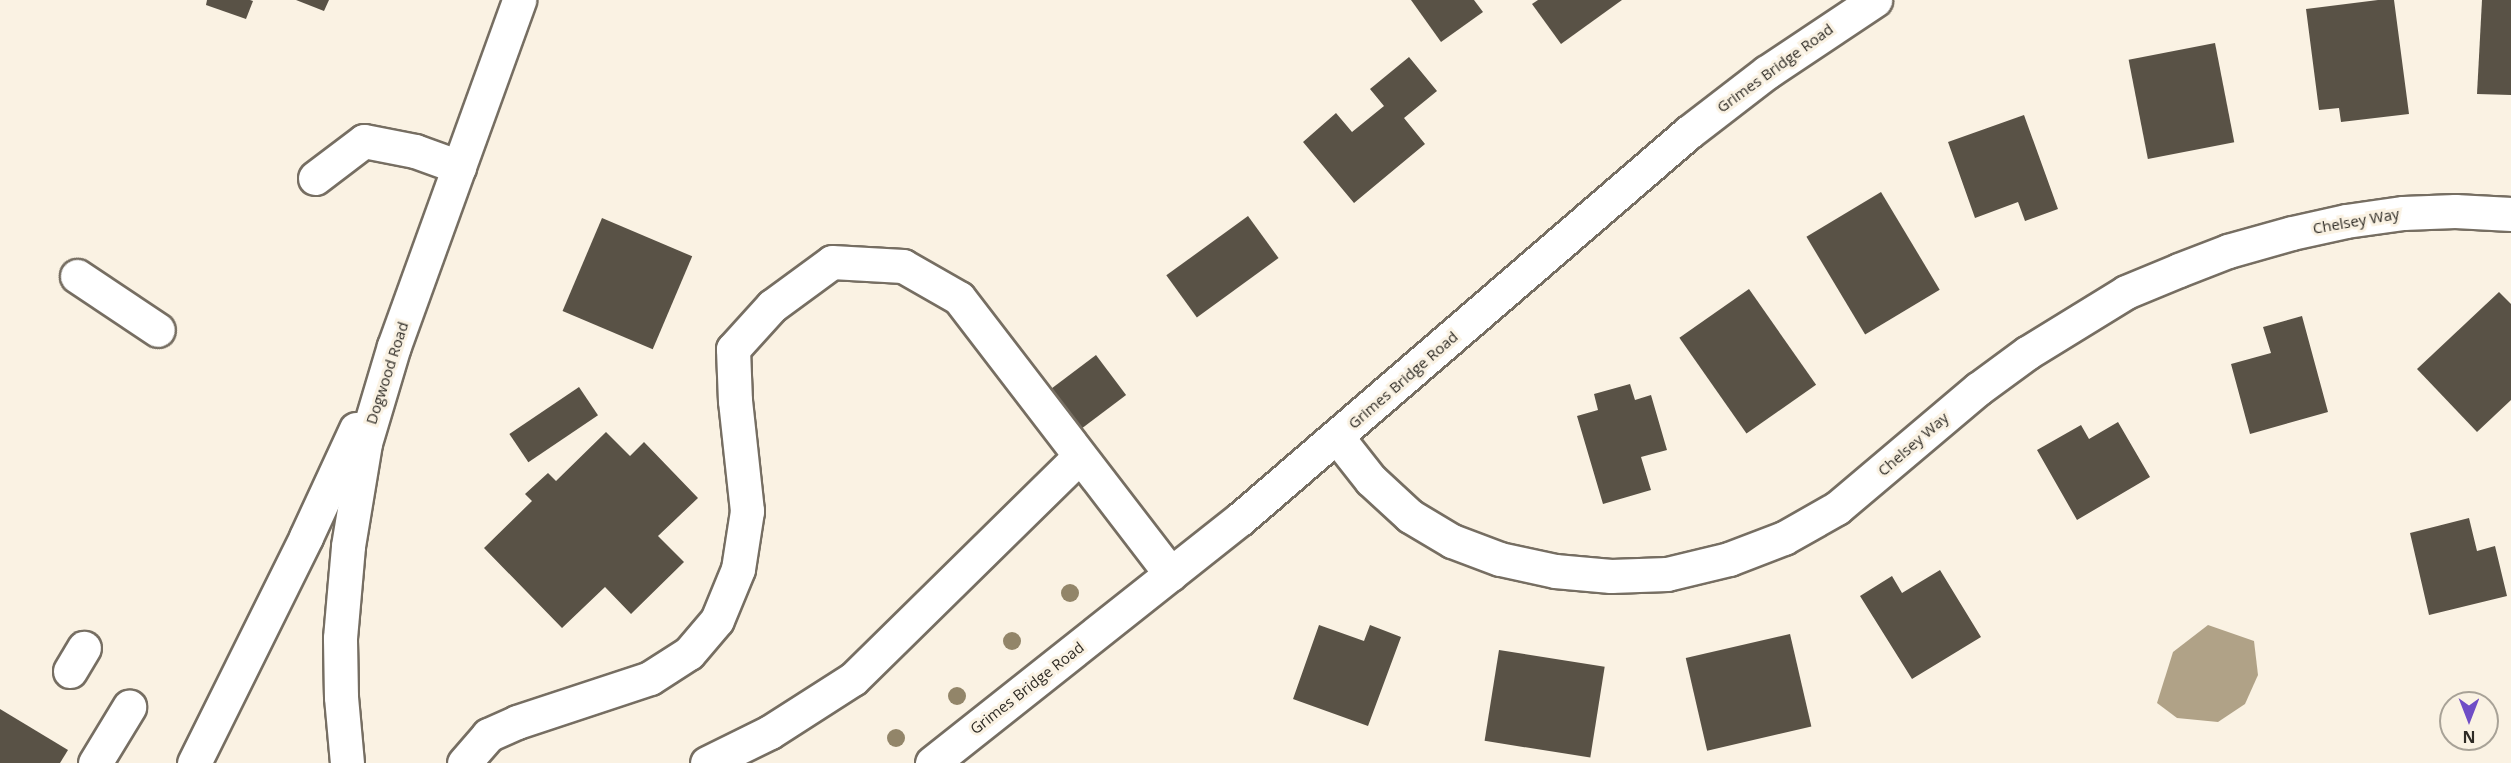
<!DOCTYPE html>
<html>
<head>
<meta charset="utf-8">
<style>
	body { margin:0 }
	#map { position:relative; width:2511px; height:763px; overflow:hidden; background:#faf2e3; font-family:"Open Sans",sans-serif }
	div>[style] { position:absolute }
	.water>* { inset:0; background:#b0a287 }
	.building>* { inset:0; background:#595246; transform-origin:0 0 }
	.roads { filter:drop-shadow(2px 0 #766e62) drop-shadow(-2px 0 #766e62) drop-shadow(0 2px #766e62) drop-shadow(0 -2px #766e62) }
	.minor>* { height:33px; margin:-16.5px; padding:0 16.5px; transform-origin:16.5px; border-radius:16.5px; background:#fff }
	.trees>* { width:18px; height:18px; margin:-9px; border-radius:50%; background:#928569 }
	span { translate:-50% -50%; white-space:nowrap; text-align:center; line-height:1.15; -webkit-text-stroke:6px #faf2e3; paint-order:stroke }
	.street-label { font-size:15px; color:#2e2b25 }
	.north { position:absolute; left:2439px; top:691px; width:60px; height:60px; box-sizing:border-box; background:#faf2e3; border:2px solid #a8a297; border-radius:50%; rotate:180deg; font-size:16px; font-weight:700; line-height:24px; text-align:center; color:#2e2b25 }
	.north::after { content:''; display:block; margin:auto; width:21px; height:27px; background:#6f4dc6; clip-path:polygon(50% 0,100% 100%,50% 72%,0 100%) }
</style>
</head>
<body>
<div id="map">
	<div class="water">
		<div style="clip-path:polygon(2208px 625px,2254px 641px,2258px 675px,2245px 704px,2218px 722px,2177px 718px,2157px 703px,2173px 652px)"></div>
	</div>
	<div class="building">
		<div style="clip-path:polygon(207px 0,250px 0,253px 1px,246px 19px,206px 5px)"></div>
		<div style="clip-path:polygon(296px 0,329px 0,324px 11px)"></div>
		<div style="clip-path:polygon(1411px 0,1474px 0,1483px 12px,1441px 42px)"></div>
		<div style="clip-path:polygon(1538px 0,1622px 0,1561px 44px,1532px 4px)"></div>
		<div style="clip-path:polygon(2378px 0,2394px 0,2409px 114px,2341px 122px,2339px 108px,2319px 110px,2306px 9px)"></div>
		<div style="clip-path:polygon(2482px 0,2511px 0,2511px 95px,2477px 94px)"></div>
		<div style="left:2215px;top:43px;width:101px;height:88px;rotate:79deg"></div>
		<div style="clip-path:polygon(1409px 57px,1437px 91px,1404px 118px,1425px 144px,1354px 203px,1303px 142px,1336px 113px,1352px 132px,1384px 106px,1370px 89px)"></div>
		<div style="clip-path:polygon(2024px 115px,2058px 209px,2025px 221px,2018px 202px,1975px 218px,1948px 142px)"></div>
		<div style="left:1881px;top:192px;width:114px;height:87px;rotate:59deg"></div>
		<div style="left:1248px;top:216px;width:52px;height:101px;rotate:54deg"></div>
		<div style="left:602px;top:218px;width:98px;height:101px;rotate:23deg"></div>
		<div style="left:1749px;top:289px;width:117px;height:85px;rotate:55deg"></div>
		<div style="clip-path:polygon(2499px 292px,2511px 304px,2511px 400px,2477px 432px,2417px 369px)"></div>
		<div style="clip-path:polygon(2302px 316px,2328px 412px,2250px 434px,2231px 364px,2271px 353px,2263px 327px)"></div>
		<div style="left:1096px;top:355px;width:50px;height:66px;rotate:53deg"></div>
		<div style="clip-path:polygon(1630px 384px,1635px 400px,1651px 395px,1667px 450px,1641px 457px,1651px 490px,1603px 504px,1577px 416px,1598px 410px,1594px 394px)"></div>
		<div style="left:579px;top:387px;width:34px;height:84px;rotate:56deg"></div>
		<div style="clip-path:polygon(2118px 422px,2150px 477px,2077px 520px,2037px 450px,2081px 425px,2089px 439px)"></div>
		<div style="clip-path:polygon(606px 432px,630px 456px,644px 442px,698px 498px,658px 536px,684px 562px,631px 614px,605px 587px,562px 628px,484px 548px,532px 501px,525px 494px,548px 473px,556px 481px)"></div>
		<div style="clip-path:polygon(2469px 518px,2477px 551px,2495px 546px,2507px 596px,2429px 615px,2410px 533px)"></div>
		<div style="clip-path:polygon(1940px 570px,1981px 637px,1912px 679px,1860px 596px,1892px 576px,1902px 593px)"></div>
		<div style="clip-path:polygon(1319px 625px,1364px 641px,1370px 625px,1401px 637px,1368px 726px,1293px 699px)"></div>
		<div style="left:1790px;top:634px;width:95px;height:107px;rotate:77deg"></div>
		<div style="left:1499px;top:650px;width:107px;height:92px;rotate:9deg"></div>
		<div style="clip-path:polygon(0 709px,68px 750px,60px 763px,0 763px)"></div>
	</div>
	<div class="roads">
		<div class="minor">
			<div style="left:315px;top:178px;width:61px;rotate:-37.1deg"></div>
			<div style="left:364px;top:141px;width:52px;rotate:11.1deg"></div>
			<div style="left:415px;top:151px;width:47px;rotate:20deg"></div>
			<div style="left:77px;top:276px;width:97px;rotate:33.7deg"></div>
			<div style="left:1337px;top:437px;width:55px;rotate:51.7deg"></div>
			<div style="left:1371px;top:480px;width:53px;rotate:42.7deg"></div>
			<div style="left:1410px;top:516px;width:49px;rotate:30.8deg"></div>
			<div style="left:1452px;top:541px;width:51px;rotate:20.6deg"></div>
			<div style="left:1500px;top:559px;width:56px;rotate:12.3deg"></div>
			<div style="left:1555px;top:571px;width:56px;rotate:5.1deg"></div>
			<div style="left:1611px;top:576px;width:56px;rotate:-2deg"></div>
			<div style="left:1667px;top:574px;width:64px;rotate:-13.6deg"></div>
			<div style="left:1729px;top:559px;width:59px;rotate:-20.9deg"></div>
			<div style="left:1784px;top:538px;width:61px;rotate:-29.5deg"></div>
			<div style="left:1837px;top:508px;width:185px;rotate:-40.2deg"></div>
			<div style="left:1978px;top:389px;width:61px;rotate:-36.3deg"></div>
			<div style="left:2027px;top:353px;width:116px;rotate:-31.6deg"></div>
			<div style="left:2126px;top:292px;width:57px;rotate:-22.5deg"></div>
			<div style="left:2179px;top:270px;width:53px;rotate:-21.2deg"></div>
			<div style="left:2228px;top:251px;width:66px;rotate:-15.7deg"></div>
			<div style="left:2292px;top:233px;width:55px;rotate:-12.5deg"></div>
			<div style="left:2346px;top:221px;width:58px;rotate:-8deg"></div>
			<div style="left:2403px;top:213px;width:52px;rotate:-2.2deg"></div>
			<div style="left:2455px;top:211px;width:56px;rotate:3.1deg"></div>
			<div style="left:70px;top:671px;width:27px;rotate:-59deg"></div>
			<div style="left:95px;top:763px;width:66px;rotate:-58.7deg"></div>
			<div style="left:194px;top:763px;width:252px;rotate:-63.6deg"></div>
			<div style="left:306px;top:537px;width:119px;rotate:-65.2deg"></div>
			<div style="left:347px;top:763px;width:66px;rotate:-95.2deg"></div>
			<div style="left:341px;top:697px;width:59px;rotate:-91deg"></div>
			<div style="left:340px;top:638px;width:92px;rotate:-85deg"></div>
			<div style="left:348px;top:546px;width:104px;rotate:-80.6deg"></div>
			<div style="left:365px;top:443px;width:101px;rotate:-73.4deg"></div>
			<div style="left:394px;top:346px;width:368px;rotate:-70.1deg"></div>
			<div style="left:464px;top:763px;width:37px;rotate:-49deg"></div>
			<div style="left:488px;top:735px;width:32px;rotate:-24deg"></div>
			<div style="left:517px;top:722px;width:140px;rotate:-18.3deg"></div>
			<div style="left:650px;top:678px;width:46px;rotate:-32.7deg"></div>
			<div style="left:689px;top:653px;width:43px;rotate:-49.7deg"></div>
			<div style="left:717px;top:620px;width:55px;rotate:-67.6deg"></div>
			<div style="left:738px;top:569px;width:59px;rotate:-81.2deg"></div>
			<div style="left:747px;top:511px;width:111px;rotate:-96.2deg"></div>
			<div style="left:735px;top:401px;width:52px;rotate:-92.2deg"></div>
			<div style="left:733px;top:349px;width:58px;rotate:-47.8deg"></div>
			<div style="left:772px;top:306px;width:74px;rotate:-36.3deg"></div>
			<div style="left:832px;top:262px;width:71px;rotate:3.2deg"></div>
			<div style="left:903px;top:266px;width:64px;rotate:29.7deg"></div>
			<div style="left:959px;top:298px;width:348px;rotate:52.5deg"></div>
			<div style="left:707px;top:763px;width:70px;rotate:-26.2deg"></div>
			<div style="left:770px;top:732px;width:98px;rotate:-32.6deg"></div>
			<div style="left:853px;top:679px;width:317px;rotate:-44.5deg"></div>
			<div style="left:932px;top:763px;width:393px;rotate:-38.4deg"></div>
			<div style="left:1240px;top:519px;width:593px;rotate:-40.76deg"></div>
			<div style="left:1689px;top:132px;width:98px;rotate:-37.6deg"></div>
			<div style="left:1767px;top:72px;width:130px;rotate:-33.7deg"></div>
		</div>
	</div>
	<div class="trees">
		<div style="left:1070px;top:593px"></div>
		<div style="left:1012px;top:641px"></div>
		<div style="left:957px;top:696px"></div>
		<div style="left:896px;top:738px"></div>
	</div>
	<div class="street-label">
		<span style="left:1775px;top:68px;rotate:-36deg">Grimes Bridge Road</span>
		<span style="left:2356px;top:221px;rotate:-10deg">Chelsey Way</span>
		<span style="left:387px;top:373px;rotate:-72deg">Dogwood Road</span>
		<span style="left:1403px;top:380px;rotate:-41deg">Grimes Bridge Road</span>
		<span style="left:1913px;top:444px;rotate:-41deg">Chelsey Way</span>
		<span style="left:1027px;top:688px;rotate:-38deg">Grimes Bridge Road</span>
	</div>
	<div class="north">N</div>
</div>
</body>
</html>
